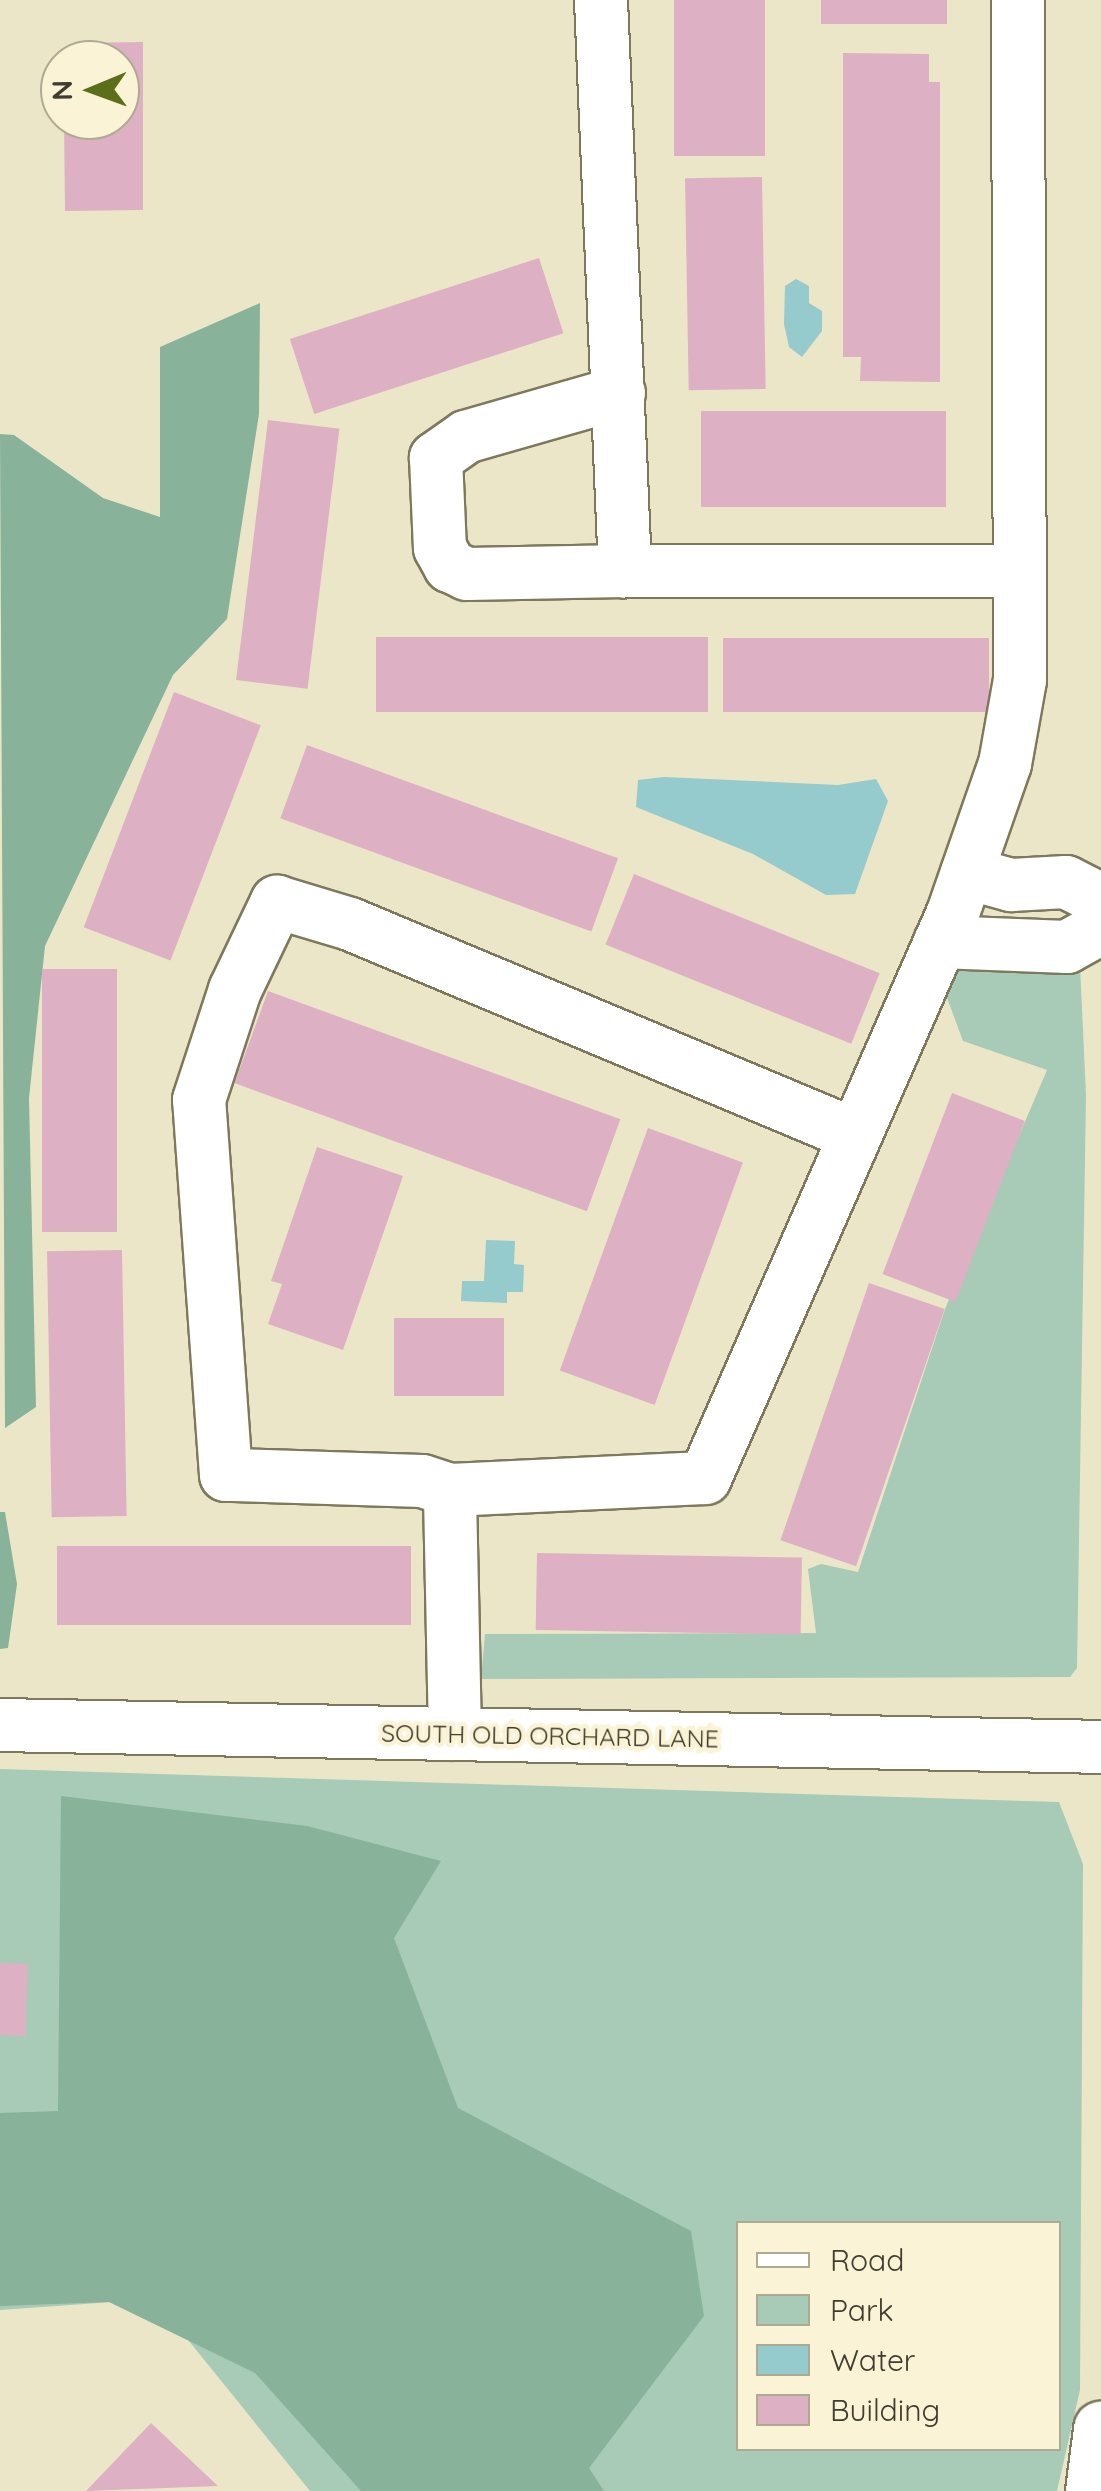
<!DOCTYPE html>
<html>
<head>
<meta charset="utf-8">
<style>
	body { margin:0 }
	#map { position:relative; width:1101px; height:2491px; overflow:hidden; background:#ece6c8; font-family:Quicksand,sans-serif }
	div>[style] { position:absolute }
	.green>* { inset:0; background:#a7cbb6 }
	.forest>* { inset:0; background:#88b29a }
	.water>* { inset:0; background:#95cbcc }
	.building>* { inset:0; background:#ddb1c3; transform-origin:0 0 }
	.roads { filter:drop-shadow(2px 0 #7e785d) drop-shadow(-2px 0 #7e785d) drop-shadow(0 2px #7e785d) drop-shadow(0 -2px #7e785d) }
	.minor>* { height:52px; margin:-26px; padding:0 26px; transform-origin:26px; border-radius:26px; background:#fff }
	.major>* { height:55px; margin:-27.5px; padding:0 27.5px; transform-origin:27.5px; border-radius:27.5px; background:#fff }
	span { translate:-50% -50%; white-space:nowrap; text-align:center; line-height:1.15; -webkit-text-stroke:9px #faf3d5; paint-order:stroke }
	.street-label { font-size:25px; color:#3f3c30 }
	.legend { position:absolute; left:736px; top:2221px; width:325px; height:230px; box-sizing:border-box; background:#faf3d5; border:2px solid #afaa93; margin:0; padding:12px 18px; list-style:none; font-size:30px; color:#3f3c30 }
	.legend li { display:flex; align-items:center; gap:20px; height:50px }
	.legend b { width:50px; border:2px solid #afaa93 }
	.north { position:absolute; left:40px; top:40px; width:100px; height:100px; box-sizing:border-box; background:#faf3d5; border:2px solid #afaa93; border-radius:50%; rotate:269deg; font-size:28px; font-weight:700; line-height:40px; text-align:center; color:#3f3c30 }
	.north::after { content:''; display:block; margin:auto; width:35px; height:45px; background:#5d6e1a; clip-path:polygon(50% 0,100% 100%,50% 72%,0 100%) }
</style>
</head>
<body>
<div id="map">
	<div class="green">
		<div style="clip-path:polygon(960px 960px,1080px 965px,1086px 1095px,1077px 1668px,1070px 1677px,481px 1679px,485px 1634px,816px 1633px,808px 1569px,821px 1564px,858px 1572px,945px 1309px,1047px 1070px,963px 1041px,940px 979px)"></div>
		<div style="clip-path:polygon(evenodd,0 1769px,1059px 1802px,1083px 1864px,1080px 2390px,1057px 2491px,310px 2491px,155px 2299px,0 2310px,0 1769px,738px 2224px,1058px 2224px,1058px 2448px,738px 2448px,738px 2224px)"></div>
	</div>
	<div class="forest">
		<div style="clip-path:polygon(260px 303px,259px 414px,227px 619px,173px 675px,45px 946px,29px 1098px,36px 1407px,5px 1428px,0 434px,14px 435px,103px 498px,160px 517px,160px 347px)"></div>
		<div style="clip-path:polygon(0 1512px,5px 1512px,17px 1584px,8px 1648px,0 1649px)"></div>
		<div style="clip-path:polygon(61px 1796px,307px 1826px,441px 1861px,394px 1938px,458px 2108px,691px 2231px,704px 2316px,589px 2468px,604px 2491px,361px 2491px,255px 2373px,109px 2302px,0 2306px,0 2113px,58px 2111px)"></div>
	</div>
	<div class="water">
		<div style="clip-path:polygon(796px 279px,809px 286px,809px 303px,822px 311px,822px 331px,802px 357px,789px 347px,784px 324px,785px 286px)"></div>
		<div style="clip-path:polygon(664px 777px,838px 785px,876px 779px,888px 801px,855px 894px,826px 895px,753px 854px,636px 807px,638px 780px)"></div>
		<div style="clip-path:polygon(486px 1240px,515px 1241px,514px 1264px,524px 1265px,523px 1292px,507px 1292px,507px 1303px,461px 1301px,462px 1281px,484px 1281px)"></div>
	</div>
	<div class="building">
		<div style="left:674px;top:0;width:91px;height:156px"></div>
		<div style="left:821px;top:0;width:126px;height:24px"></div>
		<div style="clip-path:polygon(143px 42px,143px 210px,65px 211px,64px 120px,120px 120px,120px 60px,75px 60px,75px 43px)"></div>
		<div style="clip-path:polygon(843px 53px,929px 54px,929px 82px,940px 82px,940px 382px,860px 381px,861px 357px,843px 357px)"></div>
		<div style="left:762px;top:177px;width:212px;height:77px;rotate:89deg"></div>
		<div style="left:539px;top:258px;width:79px;height:262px;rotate:72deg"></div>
		<div style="left:701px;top:411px;width:245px;height:96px"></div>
		<div style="left:268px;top:420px;width:72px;height:262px;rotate:7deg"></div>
		<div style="left:376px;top:637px;width:332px;height:75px"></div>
		<div style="left:989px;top:638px;width:74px;height:266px;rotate:90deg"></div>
		<div style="left:174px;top:692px;width:93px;height:252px;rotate:21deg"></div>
		<div style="left:307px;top:745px;width:331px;height:78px;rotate:20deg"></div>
		<div style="left:634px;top:874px;width:265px;height:76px;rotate:22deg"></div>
		<div style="left:42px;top:969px;width:75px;height:263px"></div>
		<div style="left:268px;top:991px;width:375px;height:98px;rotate:20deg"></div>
		<div style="left:952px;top:1093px;width:78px;height:194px;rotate:21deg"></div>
		<div style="left:648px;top:1128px;width:101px;height:258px;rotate:20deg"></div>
		<div style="clip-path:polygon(317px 1147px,403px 1176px,343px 1350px,268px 1324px,282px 1284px,271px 1281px)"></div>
		<div style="left:122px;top:1250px;width:266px;height:75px;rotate:89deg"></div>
		<div style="left:869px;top:1283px;width:80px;height:272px;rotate:19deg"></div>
		<div style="left:504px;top:1318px;width:78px;height:110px;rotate:90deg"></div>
		<div style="left:411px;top:1546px;width:79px;height:354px;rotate:90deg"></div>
		<div style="left:537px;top:1553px;width:265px;height:77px;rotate:1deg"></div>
		<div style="left:0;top:1963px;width:28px;height:72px;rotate:2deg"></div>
		<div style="clip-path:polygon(151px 2423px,218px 2486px,86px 2491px)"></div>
	</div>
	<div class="roads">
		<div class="minor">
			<div style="left:601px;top:0;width:572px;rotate:87.59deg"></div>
			<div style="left:625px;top:571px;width:395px"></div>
			<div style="left:619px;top:393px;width:159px;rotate:164deg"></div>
			<div style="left:466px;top:437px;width:37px;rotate:145deg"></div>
			<div style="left:436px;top:458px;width:90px;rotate:87.5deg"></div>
			<div style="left:440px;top:548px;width:21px;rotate:61deg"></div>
			<div style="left:450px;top:566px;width:19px;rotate:25deg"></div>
			<div style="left:467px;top:574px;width:158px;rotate:-1.1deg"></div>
			<div style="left:967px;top:873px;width:46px;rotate:15.3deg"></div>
			<div style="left:1011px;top:885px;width:55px;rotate:-3.1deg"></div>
			<div style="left:1066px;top:882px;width:39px;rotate:27deg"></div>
			<div style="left:940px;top:942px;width:127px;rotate:2.3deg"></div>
			<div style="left:1067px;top:947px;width:39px;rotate:-29deg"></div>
			<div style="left:450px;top:1490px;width:29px;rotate:-162deg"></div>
			<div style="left:422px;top:1481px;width:196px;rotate:-178.2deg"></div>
			<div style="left:226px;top:1475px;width:376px;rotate:-94.1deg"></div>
			<div style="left:199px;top:1100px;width:116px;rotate:-71.9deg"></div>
			<div style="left:235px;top:990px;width:98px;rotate:-64.5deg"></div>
			<div style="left:277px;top:902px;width:76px;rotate:16.8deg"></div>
			<div style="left:350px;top:924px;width:547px;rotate:22.68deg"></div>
			<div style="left:0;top:1725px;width:1101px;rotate:1.14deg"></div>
			<div style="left:455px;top:1734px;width:244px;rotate:-91.2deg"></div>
			<div style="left:450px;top:1490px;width:255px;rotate:-2.7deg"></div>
			<div style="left:705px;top:1478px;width:617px;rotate:-66.3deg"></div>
			<div style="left:953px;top:913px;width:158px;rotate:-70.8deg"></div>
			<div style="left:1005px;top:764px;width:85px;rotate:-79.9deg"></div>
			<div style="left:1020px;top:680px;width:680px;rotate:-90.17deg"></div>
		</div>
		<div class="major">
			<div style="left:1093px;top:2491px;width:63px;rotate:-82.6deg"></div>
		</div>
	</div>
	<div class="street-label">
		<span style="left:550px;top:1736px;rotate:1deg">SOUTH OLD ORCHARD LANE</span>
	</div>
	<ul class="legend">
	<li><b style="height:12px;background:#fff"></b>Road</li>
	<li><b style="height:28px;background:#a7cbb6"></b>Park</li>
	<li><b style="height:28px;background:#95cbcc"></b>Water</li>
	<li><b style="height:28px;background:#ddb1c3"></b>Building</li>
	</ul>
	<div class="north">N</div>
</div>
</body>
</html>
